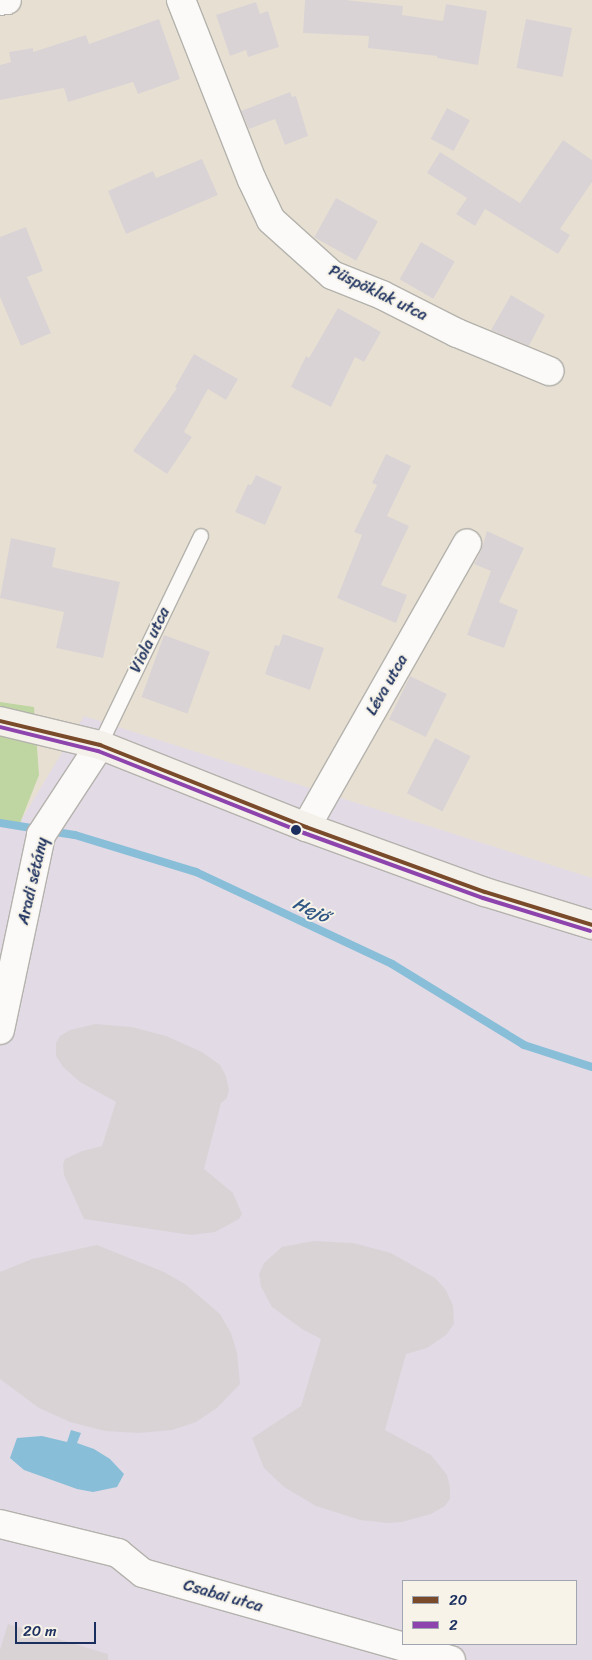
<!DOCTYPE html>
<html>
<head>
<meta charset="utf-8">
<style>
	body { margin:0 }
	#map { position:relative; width:592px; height:1660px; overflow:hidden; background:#e7e0d2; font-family:Sriracha,sans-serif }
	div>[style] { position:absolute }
	.built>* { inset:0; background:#e2dae5 }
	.green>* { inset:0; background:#bfd5a2 }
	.water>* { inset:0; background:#88bed8 }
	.stream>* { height:8px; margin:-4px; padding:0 4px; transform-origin:4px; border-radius:4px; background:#88bed8 }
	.building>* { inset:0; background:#d9d3d6; transform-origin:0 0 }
	.roads { filter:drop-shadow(1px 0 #b4b2ad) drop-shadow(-1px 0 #b4b2ad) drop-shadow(0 1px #b4b2ad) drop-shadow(0 -1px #b4b2ad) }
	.lane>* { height:14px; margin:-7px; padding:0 7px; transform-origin:7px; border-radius:7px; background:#fbfaf8 }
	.street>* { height:28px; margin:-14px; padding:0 14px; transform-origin:14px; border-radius:14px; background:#fbfaf8 }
	.secondary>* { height:28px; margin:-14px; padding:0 14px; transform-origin:14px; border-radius:14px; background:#f4f0ea }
	.bus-1>* { height:4px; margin:-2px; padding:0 2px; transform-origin:2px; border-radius:2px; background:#7a4b2a }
	.bus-2>* { height:4px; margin:-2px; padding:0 2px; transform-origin:2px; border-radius:2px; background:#8e44ad }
	.dots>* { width:14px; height:14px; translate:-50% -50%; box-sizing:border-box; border:2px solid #f7f3e8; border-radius:50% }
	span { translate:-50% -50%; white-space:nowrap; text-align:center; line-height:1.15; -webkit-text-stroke:4px #f7f3e8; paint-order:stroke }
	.street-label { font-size:16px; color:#1b2f5e }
	.water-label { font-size:18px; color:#305683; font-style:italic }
	.legend { position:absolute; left:402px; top:1580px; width:175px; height:65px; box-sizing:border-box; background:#f7f3e8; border:1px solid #9fa5b1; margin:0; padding:6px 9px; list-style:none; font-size:15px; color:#1b2f5e }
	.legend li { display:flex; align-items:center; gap:10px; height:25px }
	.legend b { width:25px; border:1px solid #9fa5b1 }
	.scale { position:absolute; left:15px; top:1622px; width:81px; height:22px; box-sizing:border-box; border:2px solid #1b2f5e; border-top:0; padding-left:6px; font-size:15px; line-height:18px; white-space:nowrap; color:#1b2f5e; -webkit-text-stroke:4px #f7f3e8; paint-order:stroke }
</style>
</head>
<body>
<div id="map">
	<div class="built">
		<div style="clip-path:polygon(evenodd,84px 716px,592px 878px,592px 1660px,0 1660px,0 820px,20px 822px,84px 716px,403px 1581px,576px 1581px,576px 1644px,403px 1644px,403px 1581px)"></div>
	</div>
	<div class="green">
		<div style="clip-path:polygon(0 702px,34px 707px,39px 775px,20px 823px,0 820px)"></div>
	</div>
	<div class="water">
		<div style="clip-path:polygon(71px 1430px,81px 1433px,77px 1443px,94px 1449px,110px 1459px,124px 1474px,117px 1487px,93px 1492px,77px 1489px,24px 1470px,10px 1458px,17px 1438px,42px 1436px,67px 1442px)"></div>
	</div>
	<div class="stream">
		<div style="left:0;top:823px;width:38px;rotate:9deg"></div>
		<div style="left:49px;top:831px;width:26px;rotate:9deg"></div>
		<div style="left:75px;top:835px;width:127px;rotate:17deg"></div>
		<div style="left:196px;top:872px;width:217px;rotate:25.1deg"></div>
		<div style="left:392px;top:964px;width:155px;rotate:31.5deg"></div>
		<div style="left:524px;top:1045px;width:71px;rotate:17.9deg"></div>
	</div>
	<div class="building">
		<div style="clip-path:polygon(305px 0,346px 0,403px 6px,402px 15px,443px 21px,446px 4px,487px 11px,478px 65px,437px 58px,437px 56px,368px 48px,369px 36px,303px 33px)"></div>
		<div style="clip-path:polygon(256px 2px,260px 14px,268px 11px,279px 47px,248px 57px,246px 50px,230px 56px,216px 15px)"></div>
		<div style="clip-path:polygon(159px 19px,180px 79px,138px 94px,133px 82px,68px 102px,64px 88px,0 100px,0 65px,11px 62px,9px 52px,33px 48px,33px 52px,86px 35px,89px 44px)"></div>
		<div style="left:526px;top:19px;width:47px;height:50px;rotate:11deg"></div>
		<div style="clip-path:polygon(290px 92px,292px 97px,296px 96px,308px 136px,285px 145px,275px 119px,249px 129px,241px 111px)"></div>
		<div style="left:447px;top:108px;width:26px;height:35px;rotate:28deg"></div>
		<div style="clip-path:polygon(563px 140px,592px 160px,592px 182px,560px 229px,570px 235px,558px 254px,485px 209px,475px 226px,456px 214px,467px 198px,427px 173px,440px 152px,520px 203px)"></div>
		<div style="clip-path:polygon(202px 159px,218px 195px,126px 234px,108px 191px,153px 171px,156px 178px)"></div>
		<div style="left:336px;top:198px;width:48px;height:45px;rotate:29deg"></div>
		<div style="clip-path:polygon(26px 227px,43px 271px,27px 277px,51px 333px,21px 346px,0 297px,0 237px)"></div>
		<div style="left:421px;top:242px;width:39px;height:43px;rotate:30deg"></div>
		<div style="clip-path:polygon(511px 295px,545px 315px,529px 346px,491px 330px)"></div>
		<div style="clip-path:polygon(338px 308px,381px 332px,364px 362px,355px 357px,331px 407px,291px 387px,306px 356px,309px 358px)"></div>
		<div style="clip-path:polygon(194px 354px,238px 379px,226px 400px,208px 389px,184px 432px,192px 437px,167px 474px,133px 451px,177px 388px,175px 387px)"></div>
		<div style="clip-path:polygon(386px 454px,411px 466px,387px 516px,409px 526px,381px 585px,407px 595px,396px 623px,337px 598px,362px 535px,354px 532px,377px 485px,372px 483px)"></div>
		<div style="clip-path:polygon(256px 475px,282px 487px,265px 525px,235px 512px,248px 484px,251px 485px)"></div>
		<div style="clip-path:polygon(487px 531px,524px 548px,499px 602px,518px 610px,504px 648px,467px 635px,491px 571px,474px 564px,481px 551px)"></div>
		<div style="clip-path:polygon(11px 538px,56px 548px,52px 567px,120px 582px,103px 658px,56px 648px,64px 612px,0 598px)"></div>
		<div style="clip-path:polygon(283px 634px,324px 648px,310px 690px,265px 674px,275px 645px,279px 646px)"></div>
		<div style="left:164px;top:635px;width:49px;height:66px;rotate:20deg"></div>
		<div style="left:410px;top:676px;width:41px;height:48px;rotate:26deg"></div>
		<div style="left:435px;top:738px;width:40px;height:62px;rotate:27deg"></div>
		<div style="clip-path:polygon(95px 1024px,132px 1027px,166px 1036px,202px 1052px,220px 1065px,226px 1076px,229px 1090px,227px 1098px,221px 1103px,204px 1169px,233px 1193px,242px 1214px,239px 1219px,215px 1232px,191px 1235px,84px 1219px,64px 1175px,63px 1165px,65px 1159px,82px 1151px,102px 1146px,116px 1102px,80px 1082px,63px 1067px,56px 1056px,56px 1043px,60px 1036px,70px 1030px)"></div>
		<div style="clip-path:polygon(313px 1241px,353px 1243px,391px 1253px,435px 1278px,446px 1290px,453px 1306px,454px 1324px,446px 1335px,427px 1348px,406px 1354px,385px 1430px,431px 1455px,447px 1475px,450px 1488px,450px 1499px,445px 1506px,431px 1514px,402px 1522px,387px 1523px,360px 1520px,316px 1506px,284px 1487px,264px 1468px,252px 1438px,301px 1406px,321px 1339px,302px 1329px,272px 1307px,261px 1287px,259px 1274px,264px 1263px,282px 1247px)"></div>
		<div style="clip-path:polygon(97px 1245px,164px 1272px,185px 1284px,220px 1314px,231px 1333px,237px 1353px,240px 1384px,217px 1408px,196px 1422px,172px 1430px,139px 1433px,105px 1431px,70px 1422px,39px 1408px,0 1379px,0 1272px,32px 1259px)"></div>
		<div style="clip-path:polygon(8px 1624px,108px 1654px,108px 1660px,0 1660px,0 1650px)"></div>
	</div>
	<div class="roads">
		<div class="lane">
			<div style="left:100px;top:745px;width:232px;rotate:-64.2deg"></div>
		</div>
		<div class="street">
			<div style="left:181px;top:0;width:193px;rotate:68.5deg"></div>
			<div style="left:252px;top:180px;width:44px;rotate:64.6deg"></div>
			<div style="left:271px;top:220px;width:82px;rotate:42deg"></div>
			<div style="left:332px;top:275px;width:54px;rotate:21.8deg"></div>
			<div style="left:382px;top:295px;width:84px;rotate:26.9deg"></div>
			<div style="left:457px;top:333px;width:100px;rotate:22.4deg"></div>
			<div style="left:0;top:1px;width:7px;rotate:-8deg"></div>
			<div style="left:306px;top:827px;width:326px;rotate:-60.4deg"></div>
			<div style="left:0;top:1030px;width:199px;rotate:-78.1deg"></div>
			<div style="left:41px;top:835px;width:108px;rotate:-56.8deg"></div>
			<div style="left:0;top:1524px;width:122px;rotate:13.8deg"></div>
			<div style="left:118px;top:1553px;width:32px;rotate:39deg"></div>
			<div style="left:143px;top:1573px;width:320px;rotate:15.8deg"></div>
		</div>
		<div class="secondary">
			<div style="left:0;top:721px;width:103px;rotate:13.5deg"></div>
			<div style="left:100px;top:745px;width:222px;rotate:21.7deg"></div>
			<div style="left:306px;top:827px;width:190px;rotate:20deg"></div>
			<div style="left:485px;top:892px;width:112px;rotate:17.1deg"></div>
		</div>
	</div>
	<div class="bus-1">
		<div style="left:0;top:721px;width:103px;rotate:13.5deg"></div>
		<div style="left:100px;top:745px;width:222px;rotate:21.7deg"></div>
		<div style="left:306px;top:827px;width:190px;rotate:20deg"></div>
		<div style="left:485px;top:892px;width:112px;rotate:17.1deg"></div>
	</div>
	<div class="bus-2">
		<div style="left:0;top:727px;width:101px;rotate:13.8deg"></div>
		<div style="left:98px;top:751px;width:222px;rotate:21.7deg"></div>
		<div style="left:304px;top:833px;width:190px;rotate:20deg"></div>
		<div style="left:483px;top:898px;width:112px;rotate:17.1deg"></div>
	</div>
	<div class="dots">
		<div style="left:296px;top:830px;background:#1b2f5e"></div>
	</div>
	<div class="street-label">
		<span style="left:378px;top:293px;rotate:26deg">Püspöklak utca</span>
		<span style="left:150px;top:640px;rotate:-64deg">Viola utca</span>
		<span style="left:387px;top:685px;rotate:-60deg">Léva utca</span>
		<span style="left:33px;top:881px;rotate:-77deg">Aradi sétány</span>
		<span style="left:223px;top:1596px;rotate:16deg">Csabai utca</span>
	</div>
	<div class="water-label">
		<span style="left:311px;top:910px;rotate:25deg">Hejő</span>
	</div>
	<ul class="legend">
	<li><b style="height:6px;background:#7a4b2a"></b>20</li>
	<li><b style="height:6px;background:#8e44ad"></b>2</li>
	</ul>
	<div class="scale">20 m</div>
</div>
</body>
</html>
